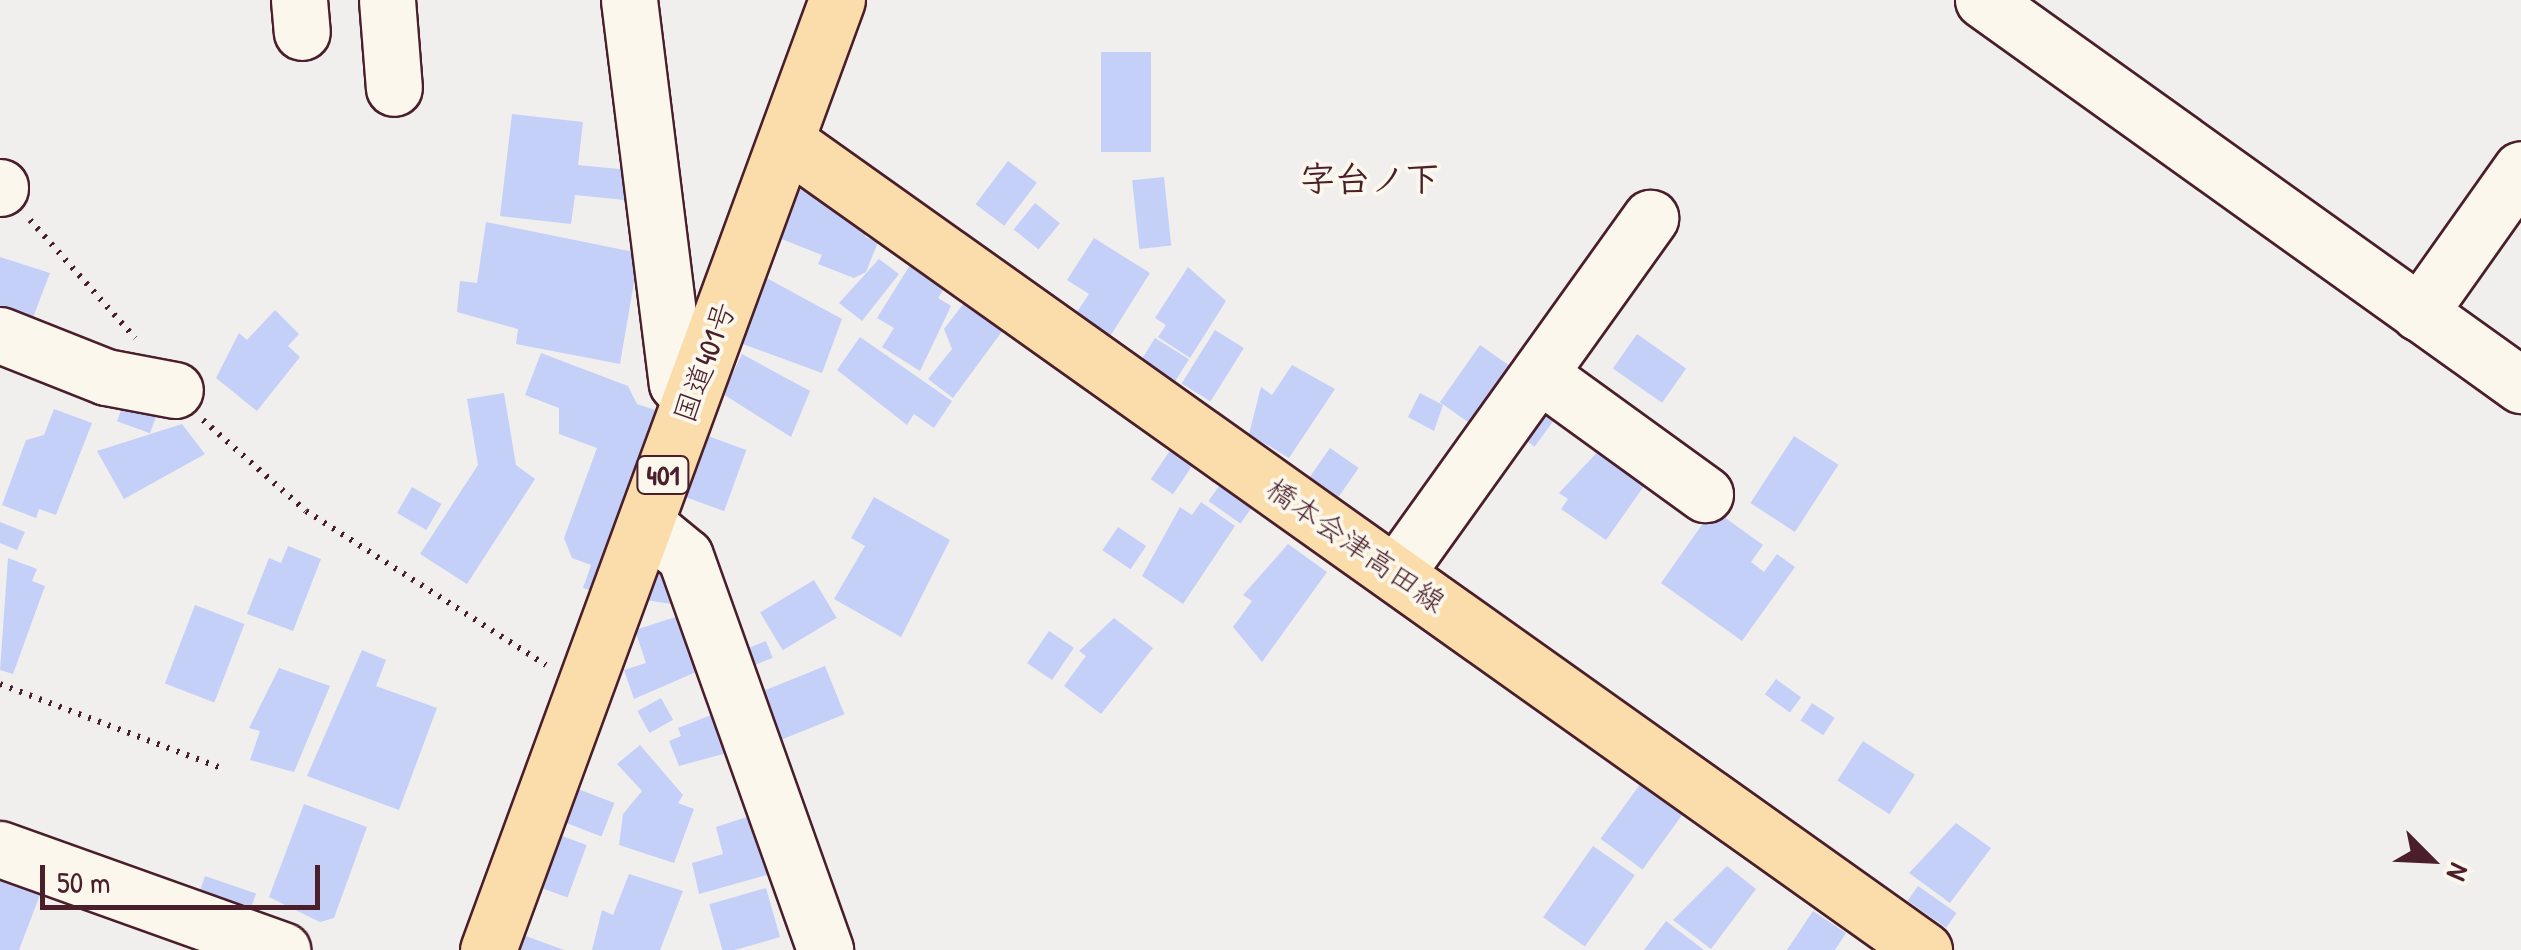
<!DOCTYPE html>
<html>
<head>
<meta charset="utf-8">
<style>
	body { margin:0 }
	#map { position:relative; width:2521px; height:950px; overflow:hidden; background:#f0efee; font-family:"Patrick Hand","Klee One",sans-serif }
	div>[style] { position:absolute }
	.building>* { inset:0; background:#c4d0f7; transform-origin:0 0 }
	.path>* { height:6px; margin-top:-3px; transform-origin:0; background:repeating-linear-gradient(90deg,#4a1f2b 0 2.5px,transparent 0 10.5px) }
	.roads { filter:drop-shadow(2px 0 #4a1f2b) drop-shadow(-2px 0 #4a1f2b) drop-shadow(0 2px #4a1f2b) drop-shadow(0 -2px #4a1f2b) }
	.minor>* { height:55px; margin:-27.5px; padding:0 27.5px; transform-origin:27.5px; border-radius:27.5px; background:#fbf7ec }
	.major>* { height:55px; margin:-27.5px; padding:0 27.5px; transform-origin:27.5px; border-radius:27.5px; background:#faddab }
	.highway>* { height:55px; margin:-27.5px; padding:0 27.5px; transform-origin:27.5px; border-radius:27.5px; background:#faddab }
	span { translate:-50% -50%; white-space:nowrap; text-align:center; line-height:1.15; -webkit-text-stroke:8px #fbf7ec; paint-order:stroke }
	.shield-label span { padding:2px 8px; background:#fbf7ec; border:2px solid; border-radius:8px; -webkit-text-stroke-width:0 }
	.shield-label { font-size:28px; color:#4a1f2b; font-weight:700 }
	.street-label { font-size:30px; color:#4a1f2b }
	.quarter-label { font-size:35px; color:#4a1f2b; font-weight:700 }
	.north { position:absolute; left:2381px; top:810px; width:100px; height:100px; -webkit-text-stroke:8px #fbf7ec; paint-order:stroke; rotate:114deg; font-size:28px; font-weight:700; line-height:40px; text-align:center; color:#4a1f2b }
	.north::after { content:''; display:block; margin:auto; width:35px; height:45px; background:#4a1f2b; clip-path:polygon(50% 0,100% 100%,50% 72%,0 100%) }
	.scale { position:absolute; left:40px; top:865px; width:280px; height:45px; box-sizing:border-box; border:5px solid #4a1f2b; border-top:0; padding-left:12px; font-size:30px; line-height:35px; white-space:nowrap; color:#4a1f2b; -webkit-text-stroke:8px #fbf7ec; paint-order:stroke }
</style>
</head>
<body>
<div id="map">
	<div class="building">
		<div style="left:1101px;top:52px;width:50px;height:100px"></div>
		<div style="clip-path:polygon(512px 114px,583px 122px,578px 165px,629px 170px,625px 200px,575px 195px,571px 224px,500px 216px)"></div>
		<div style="left:1008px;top:161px;width:36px;height:54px;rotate:37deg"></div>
		<div style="left:1164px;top:177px;width:69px;height:32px;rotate:84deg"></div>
		<div style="clip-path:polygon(798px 188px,868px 228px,865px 237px,878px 242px,866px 272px,854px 278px,818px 264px,822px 255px,779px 238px)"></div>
		<div style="left:1035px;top:203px;width:32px;height:34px;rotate:39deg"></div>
		<div style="clip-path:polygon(486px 222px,639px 253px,620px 364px,516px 344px,518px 329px,457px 312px,460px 281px,477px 283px)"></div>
		<div style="clip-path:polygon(1094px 238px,1150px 273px,1109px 338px,1075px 315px,1089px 294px,1067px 280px)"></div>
		<div style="clip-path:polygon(0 257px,50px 273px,29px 328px,0 318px)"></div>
		<div style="clip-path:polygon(879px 259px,899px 274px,862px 321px,839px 303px)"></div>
		<div style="clip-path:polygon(910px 265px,945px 287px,938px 298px,951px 306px,920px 371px,882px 347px,894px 328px,877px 318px)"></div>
		<div style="clip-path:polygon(1188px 267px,1226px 301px,1190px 358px,1158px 337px,1166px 325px,1155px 318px)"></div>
		<div style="clip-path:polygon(761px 275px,842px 319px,822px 373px,737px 342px)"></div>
		<div style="clip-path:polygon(967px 299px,1006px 326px,953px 398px,928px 379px,952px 349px,944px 329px)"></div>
		<div style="clip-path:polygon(275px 310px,299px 334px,288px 346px,300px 357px,257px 411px,216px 378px,239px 333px,247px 340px)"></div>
		<div style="left:1215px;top:330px;width:34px;height:63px;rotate:32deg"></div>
		<div style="left:1637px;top:334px;width:60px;height:42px;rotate:35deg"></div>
		<div style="clip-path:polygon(860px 337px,952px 401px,934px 428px,914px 414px,907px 425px,837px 370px)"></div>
		<div style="left:1155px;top:338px;width:40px;height:30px;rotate:32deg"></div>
		<div style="left:1480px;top:345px;width:51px;height:70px;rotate:35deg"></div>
		<div style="clip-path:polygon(541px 353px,628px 386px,637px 404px,661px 412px,595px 592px,583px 588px,591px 565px,572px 558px,564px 538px,597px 448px,559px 434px,559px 408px,525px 395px)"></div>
		<div style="clip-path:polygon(742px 354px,810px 391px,791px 437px,723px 394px)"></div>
		<div style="clip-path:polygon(1292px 365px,1335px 389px,1289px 458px,1249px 434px,1261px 387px,1272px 395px)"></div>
		<div style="clip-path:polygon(504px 393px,516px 465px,535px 479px,467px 584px,420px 554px,478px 465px,467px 399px)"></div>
		<div style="clip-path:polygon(1420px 393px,1443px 405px,1434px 431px,1408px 417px)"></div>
		<div style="left:127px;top:394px;width:35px;height:29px;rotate:20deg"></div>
		<div style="left:1540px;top:395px;width:26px;height:45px;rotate:36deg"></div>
		<div style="clip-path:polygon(54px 409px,92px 423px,56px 515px,39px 509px,36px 518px,2px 505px,26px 440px,44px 435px)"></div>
		<div style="clip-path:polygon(182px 424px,205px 454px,124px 499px,97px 451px)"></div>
		<div style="left:705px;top:435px;width:44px;height:65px;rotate:20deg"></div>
		<div style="left:1794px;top:436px;width:53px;height:80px;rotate:33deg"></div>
		<div style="left:1173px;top:446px;width:27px;height:40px;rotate:34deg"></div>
		<div style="clip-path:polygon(1603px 446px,1649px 479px,1606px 540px,1561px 509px,1568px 499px,1559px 493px)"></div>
		<div style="left:1330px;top:448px;width:35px;height:35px;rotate:35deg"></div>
		<div style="left:1224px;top:479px;width:39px;height:27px;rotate:35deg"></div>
		<div style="left:412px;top:487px;width:34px;height:30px;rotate:30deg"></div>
		<div style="clip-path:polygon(874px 497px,950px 540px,901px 637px,834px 599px,865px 546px,851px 538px)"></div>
		<div style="clip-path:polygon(1201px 502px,1235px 526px,1183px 604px,1142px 576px,1180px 507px,1192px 515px)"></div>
		<div style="clip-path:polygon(1713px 509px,1763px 545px,1751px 562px,1764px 572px,1777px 554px,1795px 567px,1742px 641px,1661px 583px)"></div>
		<div style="clip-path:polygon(0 522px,25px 532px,17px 550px,0 543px)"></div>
		<div style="left:1118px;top:527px;width:34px;height:28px;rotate:34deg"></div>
		<div style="clip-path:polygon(1288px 544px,1327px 572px,1262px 662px,1233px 627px,1252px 601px,1243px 595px)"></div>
		<div style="clip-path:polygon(288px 546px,321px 559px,293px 631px,247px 614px,269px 558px,281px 563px)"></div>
		<div style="clip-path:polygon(8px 558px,37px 569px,32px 581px,45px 586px,13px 674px,0 670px)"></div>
		<div style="clip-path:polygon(648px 569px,674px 576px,685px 606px,639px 599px)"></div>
		<div style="left:814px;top:580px;width:44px;height:63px;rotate:59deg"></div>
		<div style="left:195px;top:605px;width:53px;height:84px;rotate:21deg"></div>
		<div style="clip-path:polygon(688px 613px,703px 669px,634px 699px,624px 670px,646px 663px,635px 630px)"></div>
		<div style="clip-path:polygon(1114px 618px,1153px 648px,1101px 714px,1064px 686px,1086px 656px,1079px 651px)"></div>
		<div style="left:1049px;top:631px;width:30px;height:39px;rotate:34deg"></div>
		<div style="left:766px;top:641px;width:18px;height:33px;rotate:68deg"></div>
		<div style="clip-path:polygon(362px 650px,386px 660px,376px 686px,437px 708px,399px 810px,307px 776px)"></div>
		<div style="left:825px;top:666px;width:52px;height:85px;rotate:68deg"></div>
		<div style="clip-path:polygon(279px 668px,330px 686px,294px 772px,250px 760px,260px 731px,249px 728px)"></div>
		<div style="left:1776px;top:679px;width:31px;height:19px;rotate:36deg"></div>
		<div style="left:661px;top:698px;width:25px;height:27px;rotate:61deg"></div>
		<div style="left:1812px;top:703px;width:27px;height:21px;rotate:33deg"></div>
		<div style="clip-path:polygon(719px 712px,734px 751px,679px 766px,669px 741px,681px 736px,678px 728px)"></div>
		<div style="left:1863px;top:741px;width:62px;height:47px;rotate:33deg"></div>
		<div style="clip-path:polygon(640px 745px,683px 795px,678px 803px,694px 809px,674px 863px,619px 845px,623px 814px,642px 791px,617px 764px)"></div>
		<div style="left:1644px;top:779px;width:52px;height:74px;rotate:36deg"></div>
		<div style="left:578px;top:789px;width:39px;height:36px;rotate:21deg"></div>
		<div style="clip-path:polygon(304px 804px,367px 827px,334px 918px,320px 922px,269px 897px)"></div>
		<div style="clip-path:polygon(756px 814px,774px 873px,699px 894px,692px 863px,723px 854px,716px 827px)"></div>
		<div style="clip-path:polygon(1956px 823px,1991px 848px,1950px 903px,1909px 873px)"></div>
		<div style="left:551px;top:832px;width:38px;height:56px;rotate:20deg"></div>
		<div style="left:1593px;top:846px;width:51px;height:87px;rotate:35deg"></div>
		<div style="clip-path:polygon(0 861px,46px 879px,19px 950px,0 950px)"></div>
		<div style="clip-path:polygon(1727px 866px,1756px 889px,1711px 949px,1673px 920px)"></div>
		<div style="clip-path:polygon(629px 874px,683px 891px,660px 950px,592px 950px,602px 910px,613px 915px)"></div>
		<div style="left:205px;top:876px;width:54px;height:36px;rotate:19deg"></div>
		<div style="left:1918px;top:886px;width:47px;height:18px;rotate:35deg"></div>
		<div style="left:766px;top:888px;width:51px;height:59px;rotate:74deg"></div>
		<div style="clip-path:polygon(1813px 911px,1846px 933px,1835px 950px,1787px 950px)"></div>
		<div style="clip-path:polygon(1666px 921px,1704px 950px,1644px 950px)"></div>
		<div style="clip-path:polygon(515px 932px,564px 950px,509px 950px)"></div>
	</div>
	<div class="path">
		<div style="left:30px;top:220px;width:158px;rotate:48.3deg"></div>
		<div style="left:203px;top:420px;width:137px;rotate:41.5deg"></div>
		<div style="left:306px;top:511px;width:285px;rotate:32.7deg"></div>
		<div style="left:0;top:684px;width:240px;rotate:20.8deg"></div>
	</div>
	<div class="roads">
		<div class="minor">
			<div style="left:299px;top:0;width:32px;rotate:85deg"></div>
			<div style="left:387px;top:0;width:88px;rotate:85.5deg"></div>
			<div style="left:629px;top:0;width:386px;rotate:82.9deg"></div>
			<div style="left:677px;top:383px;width:20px;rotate:49deg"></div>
			<div style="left:1983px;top:0;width:662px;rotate:35.59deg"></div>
			<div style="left:0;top:188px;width:1px;rotate:-90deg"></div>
			<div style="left:2419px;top:313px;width:176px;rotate:-54.7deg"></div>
			<div style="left:0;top:335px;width:114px;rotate:21.6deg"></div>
			<div style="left:106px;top:377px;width:70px;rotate:10.7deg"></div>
			<div style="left:1539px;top:374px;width:205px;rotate:35.9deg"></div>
			<div style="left:646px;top:524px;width:50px;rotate:39.4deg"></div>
			<div style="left:685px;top:556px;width:418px;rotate:70.4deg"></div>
			<div style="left:1396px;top:573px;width:437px;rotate:-54.4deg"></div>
			<div style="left:0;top:849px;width:300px;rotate:19.7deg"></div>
		</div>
		<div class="major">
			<div style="left:787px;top:142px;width:1395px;rotate:35.4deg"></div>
		</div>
		<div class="highway">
			<div style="left:488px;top:950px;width:1012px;rotate:-69.83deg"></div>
		</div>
	</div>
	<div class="shield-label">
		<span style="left:663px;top:475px">401</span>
	</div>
	<div class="street-label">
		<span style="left:704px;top:362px;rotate:-70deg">国道401号</span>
		<span style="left:1356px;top:545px;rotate:35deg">橋本会津高田線</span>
	</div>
	<div class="quarter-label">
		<span style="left:1370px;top:179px">字台ノ下</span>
	</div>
	<div class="north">N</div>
	<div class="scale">50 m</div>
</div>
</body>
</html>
